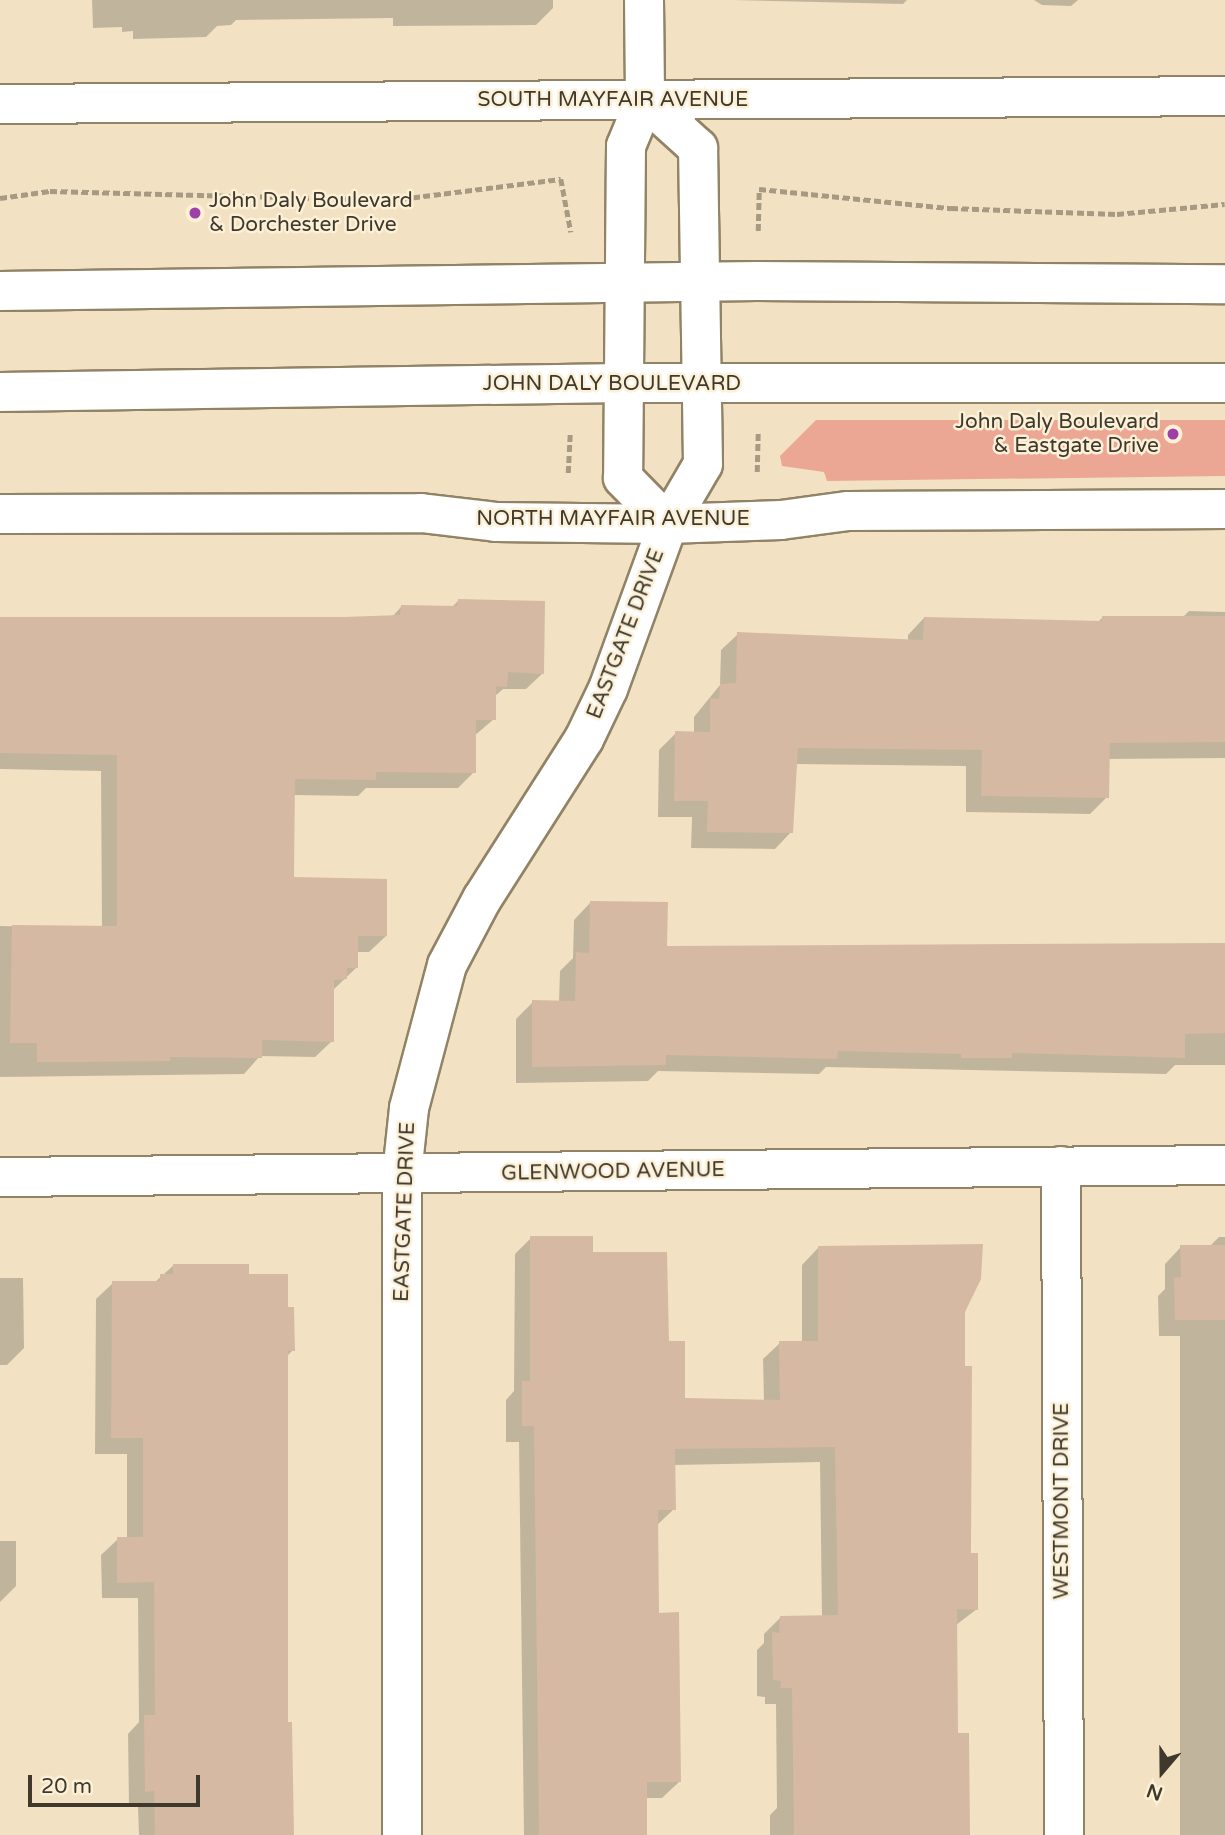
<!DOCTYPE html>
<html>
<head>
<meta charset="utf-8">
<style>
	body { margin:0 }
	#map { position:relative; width:1225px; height:1835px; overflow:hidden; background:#f2e2c3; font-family:"Varela Round",sans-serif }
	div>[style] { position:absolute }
	.green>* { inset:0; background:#eca794 }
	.shadow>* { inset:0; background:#0003 }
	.building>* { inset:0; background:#d5b9a3 }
	.path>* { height:4.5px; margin-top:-2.25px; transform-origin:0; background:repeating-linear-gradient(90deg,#a69a83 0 7px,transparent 0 10.5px) }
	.roads { filter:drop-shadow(2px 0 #918366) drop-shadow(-2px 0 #918366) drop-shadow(0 2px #918366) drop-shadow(0 -2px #918366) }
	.minor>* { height:38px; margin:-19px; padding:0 19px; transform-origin:19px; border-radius:19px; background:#fff }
	.major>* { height:38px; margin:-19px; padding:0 19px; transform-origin:19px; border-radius:19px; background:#fff }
	.dots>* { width:19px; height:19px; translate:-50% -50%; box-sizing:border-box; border:4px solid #fcf0d7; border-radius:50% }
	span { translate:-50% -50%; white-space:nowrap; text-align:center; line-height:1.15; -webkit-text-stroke:5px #fcf0d7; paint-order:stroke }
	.street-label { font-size:21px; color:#3f392d }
	.poi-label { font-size:21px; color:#3f392d }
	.left { translate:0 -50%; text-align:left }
	.right { translate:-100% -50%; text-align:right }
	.north { position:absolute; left:1127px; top:1737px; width:70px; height:70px; -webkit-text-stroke:5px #fcf0d7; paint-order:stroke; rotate:200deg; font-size:19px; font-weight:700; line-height:28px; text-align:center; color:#3f392d }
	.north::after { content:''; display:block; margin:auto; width:24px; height:32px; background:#3f392d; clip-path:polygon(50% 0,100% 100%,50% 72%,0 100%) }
	.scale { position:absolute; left:28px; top:1775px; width:172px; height:32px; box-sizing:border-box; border:4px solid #3f392d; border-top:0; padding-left:9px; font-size:21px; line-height:24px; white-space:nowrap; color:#3f392d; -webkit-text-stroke:5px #fcf0d7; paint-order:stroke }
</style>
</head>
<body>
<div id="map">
	<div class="green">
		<div style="clip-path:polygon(816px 420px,1225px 420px,1225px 476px,827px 481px,824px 472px,782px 466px,780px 456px)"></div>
	</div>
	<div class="shadow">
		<div style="clip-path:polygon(92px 0,553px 0,553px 8px,536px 25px,393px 26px,393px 18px,236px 20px,231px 25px,217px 26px,206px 37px,133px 39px,133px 31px,122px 32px,122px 27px,93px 28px)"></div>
		<div style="clip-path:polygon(733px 0,907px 0,903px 4px)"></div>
		<div style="clip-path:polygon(1034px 0,1078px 0,1071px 6px,1042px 5px)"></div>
		<div style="clip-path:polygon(458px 601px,543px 673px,526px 689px,503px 689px,494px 697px,494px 719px,474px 736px,474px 772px,458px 788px,366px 788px,358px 796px,293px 795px,292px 879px,386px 936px,369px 952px,356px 952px,356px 968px,332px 991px,332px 1041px,315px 1057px,260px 1056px,244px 1074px,0 1077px,0 926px,102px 928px,101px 771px,0 769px,0 619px,392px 617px,401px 607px,451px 608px)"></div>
		<div style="clip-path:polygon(1189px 611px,1225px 612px,1225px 758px,1108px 759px,1107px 797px,1090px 814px,966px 812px,966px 766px,795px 764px,791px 832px,775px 849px,691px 848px,692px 817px,658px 817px,659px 750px,676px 733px,694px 733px,694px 717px,720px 685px,721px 650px,738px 634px,908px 641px,908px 635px,924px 618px,1098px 622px,1103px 617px,1182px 618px)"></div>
		<div style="clip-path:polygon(590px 903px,666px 948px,1225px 946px,1225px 1065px,1175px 1065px,1166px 1074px,826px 1067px,819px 1074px,658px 1071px,648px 1081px,516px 1083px,516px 1019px,533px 1002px,559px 1002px,560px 971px,573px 958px,574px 920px)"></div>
		<div style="clip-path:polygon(1219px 1237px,1225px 1237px,1225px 1835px,1180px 1835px,1180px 1336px,1159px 1336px,1158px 1296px,1165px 1289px,1165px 1264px,1181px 1247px,1209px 1247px)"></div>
		<div style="clip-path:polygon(531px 1238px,591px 1254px,667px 1343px,684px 1400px,764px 1401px,763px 1359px,780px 1343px,802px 1343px,802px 1265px,818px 1248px,963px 1312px,969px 1555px,977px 1609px,956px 1625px,956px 1735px,967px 1835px,770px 1835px,770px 1815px,777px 1808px,776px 1704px,765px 1704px,765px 1697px,757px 1696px,757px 1650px,764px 1643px,764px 1634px,781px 1617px,822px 1617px,820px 1462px,674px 1465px,674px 1509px,656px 1526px,657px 1614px,679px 1782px,662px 1798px,645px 1798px,646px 1835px,524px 1835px,519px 1442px,506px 1442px,506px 1400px,514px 1391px,515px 1254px)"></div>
		<div style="clip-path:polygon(174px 1265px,247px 1276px,286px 1308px,293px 1350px,287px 1356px,286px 1724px,293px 1835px,139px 1835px,138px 1807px,129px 1807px,128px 1734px,139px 1722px,138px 1598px,102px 1598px,101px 1555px,118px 1539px,127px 1539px,127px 1454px,95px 1454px,96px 1299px,113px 1283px,154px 1283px)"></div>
		<div style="clip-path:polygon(0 1278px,23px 1278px,24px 1348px,7px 1365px,0 1365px)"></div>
		<div style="clip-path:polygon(0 1541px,16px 1541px,16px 1586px,0 1602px)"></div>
	</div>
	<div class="building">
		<div style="clip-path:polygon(458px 599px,545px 601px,544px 674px,508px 672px,507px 687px,496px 686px,496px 720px,476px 720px,476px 773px,376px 772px,376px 780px,295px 779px,294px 877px,387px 879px,387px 936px,358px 936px,358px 968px,347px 968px,347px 979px,334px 980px,334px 1042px,262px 1040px,262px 1058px,170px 1057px,170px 1061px,83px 1062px,37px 1062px,37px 1043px,10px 1043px,12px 925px,117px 926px,117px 755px,0 753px,0 617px,344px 617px,400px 615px,401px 605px,457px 606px)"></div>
		<div style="clip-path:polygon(1102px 616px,1225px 616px,1225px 742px,1110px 743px,1109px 798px,981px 796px,982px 750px,798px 748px,793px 833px,707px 832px,708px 801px,674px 801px,675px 731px,710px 732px,710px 698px,719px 699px,720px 684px,736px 683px,737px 632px,923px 640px,924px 617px,1102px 621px)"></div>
		<div style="clip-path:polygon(590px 901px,668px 902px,667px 946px,1225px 943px,1225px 1033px,1185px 1034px,1185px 1058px,1012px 1053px,1012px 1058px,961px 1058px,961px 1054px,838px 1051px,837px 1059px,666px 1055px,666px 1065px,532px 1067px,532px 1000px,575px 1001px,576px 952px,589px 953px)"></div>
		<div style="clip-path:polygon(530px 1236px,593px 1236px,593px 1252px,667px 1252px,669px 1341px,685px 1341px,685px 1398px,780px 1400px,779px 1341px,818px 1341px,818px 1246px,983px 1244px,981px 1279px,965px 1312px,965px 1366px,972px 1366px,971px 1553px,978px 1553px,978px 1610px,957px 1609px,958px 1733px,969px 1733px,970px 1835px,794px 1835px,792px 1688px,780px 1688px,781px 1681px,773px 1680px,772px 1632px,779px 1633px,780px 1616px,838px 1615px,835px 1447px,675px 1449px,676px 1510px,658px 1510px,659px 1613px,679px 1612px,681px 1782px,647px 1782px,647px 1835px,539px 1835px,534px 1426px,522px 1426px,522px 1381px,530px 1381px)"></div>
		<div style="clip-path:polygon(1180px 1245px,1225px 1245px,1225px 1320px,1175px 1320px,1174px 1278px,1181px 1277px)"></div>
		<div style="clip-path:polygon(173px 1264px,249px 1264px,249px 1274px,288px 1274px,288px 1307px,294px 1307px,295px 1351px,288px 1351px,288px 1722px,292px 1722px,294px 1835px,155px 1835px,154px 1791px,145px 1792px,144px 1715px,155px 1715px,154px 1582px,117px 1583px,117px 1537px,143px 1537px,143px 1438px,111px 1438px,112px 1281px,160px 1281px,160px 1274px,173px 1274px)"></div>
	</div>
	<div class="path">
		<div style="left:0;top:198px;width:50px;rotate:-8deg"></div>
		<div style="left:50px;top:191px;width:342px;rotate:1.5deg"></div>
		<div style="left:392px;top:200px;width:170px;rotate:-7.1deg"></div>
		<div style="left:561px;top:179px;width:54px;rotate:79.3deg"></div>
		<div style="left:758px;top:231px;width:42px;rotate:-88.6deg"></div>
		<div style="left:759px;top:189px;width:193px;rotate:5.7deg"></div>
		<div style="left:951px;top:208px;width:166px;rotate:2.1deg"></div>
		<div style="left:1117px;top:214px;width:108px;rotate:-5.3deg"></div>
		<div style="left:757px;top:472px;width:40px;rotate:-88.6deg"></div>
		<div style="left:568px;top:473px;width:40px;rotate:-87.1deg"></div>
	</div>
	<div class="roads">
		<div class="minor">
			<div style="left:644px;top:0;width:100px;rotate:89.4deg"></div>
			<div style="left:645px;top:100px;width:50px;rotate:112.4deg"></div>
			<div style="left:626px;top:146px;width:332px;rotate:90.5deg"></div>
			<div style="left:623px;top:478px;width:64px;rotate:45.6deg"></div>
			<div style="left:0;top:104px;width:1225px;rotate:-0.37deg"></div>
			<div style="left:0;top:514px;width:421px;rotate:-0.1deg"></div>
			<div style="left:421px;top:513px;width:76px;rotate:6.8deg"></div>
			<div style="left:496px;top:522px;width:172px;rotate:0.7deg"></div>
			<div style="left:668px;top:524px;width:113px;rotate:-2deg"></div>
			<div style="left:781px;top:520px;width:68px;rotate:-7.7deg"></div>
			<div style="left:848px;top:511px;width:377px;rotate:-0.3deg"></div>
			<div style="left:1061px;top:1166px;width:669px;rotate:89.74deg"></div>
			<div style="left:0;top:1177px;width:1225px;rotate:-0.56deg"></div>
			<div style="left:402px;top:1835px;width:661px;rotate:-90deg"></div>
			<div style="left:402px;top:1174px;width:66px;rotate:-83.9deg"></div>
			<div style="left:409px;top:1108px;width:148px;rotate:-75.1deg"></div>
			<div style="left:447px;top:965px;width:75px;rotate:-62.1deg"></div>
			<div style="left:482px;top:899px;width:190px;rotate:-57.5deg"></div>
			<div style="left:584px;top:739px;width:55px;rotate:-64.4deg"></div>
			<div style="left:608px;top:689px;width:176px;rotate:-70deg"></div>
			<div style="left:668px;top:524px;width:69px;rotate:-59.7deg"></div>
			<div style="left:703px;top:464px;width:316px;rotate:-90.9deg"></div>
			<div style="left:698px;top:148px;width:72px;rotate:-137.8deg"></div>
		</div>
		<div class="major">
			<div style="left:0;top:291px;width:757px;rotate:-0.76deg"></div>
			<div style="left:757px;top:281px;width:468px;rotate:0.4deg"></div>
			<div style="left:0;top:392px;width:624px;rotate:-0.83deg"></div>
			<div style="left:624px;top:383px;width:601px"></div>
		</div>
	</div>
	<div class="dots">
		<div style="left:195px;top:213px;background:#9e40a8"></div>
		<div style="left:1173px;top:434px;background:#9e40a8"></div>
	</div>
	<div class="street-label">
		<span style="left:613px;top:100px">SOUTH MAYFAIR AVENUE</span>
		<span style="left:612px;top:384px">JOHN DALY BOULEVARD</span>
		<span style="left:613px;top:519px">NORTH MAYFAIR AVENUE</span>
		<span style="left:626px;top:634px;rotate:-69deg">EASTGATE DRIVE</span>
		<span style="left:613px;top:1172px;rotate:-1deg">GLENWOOD AVENUE</span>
		<span style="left:405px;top:1212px;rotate:-88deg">EASTGATE DRIVE</span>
		<span style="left:1062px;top:1501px;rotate:-90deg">WESTMONT DRIVE</span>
	</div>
	<div class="poi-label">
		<span class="left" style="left:209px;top:213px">John Daly Boulevard<br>&amp; Dorchester Drive</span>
		<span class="right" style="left:1159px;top:434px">John Daly Boulevard<br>&amp; Eastgate Drive</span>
	</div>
	<div class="north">N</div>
	<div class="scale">20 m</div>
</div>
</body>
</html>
